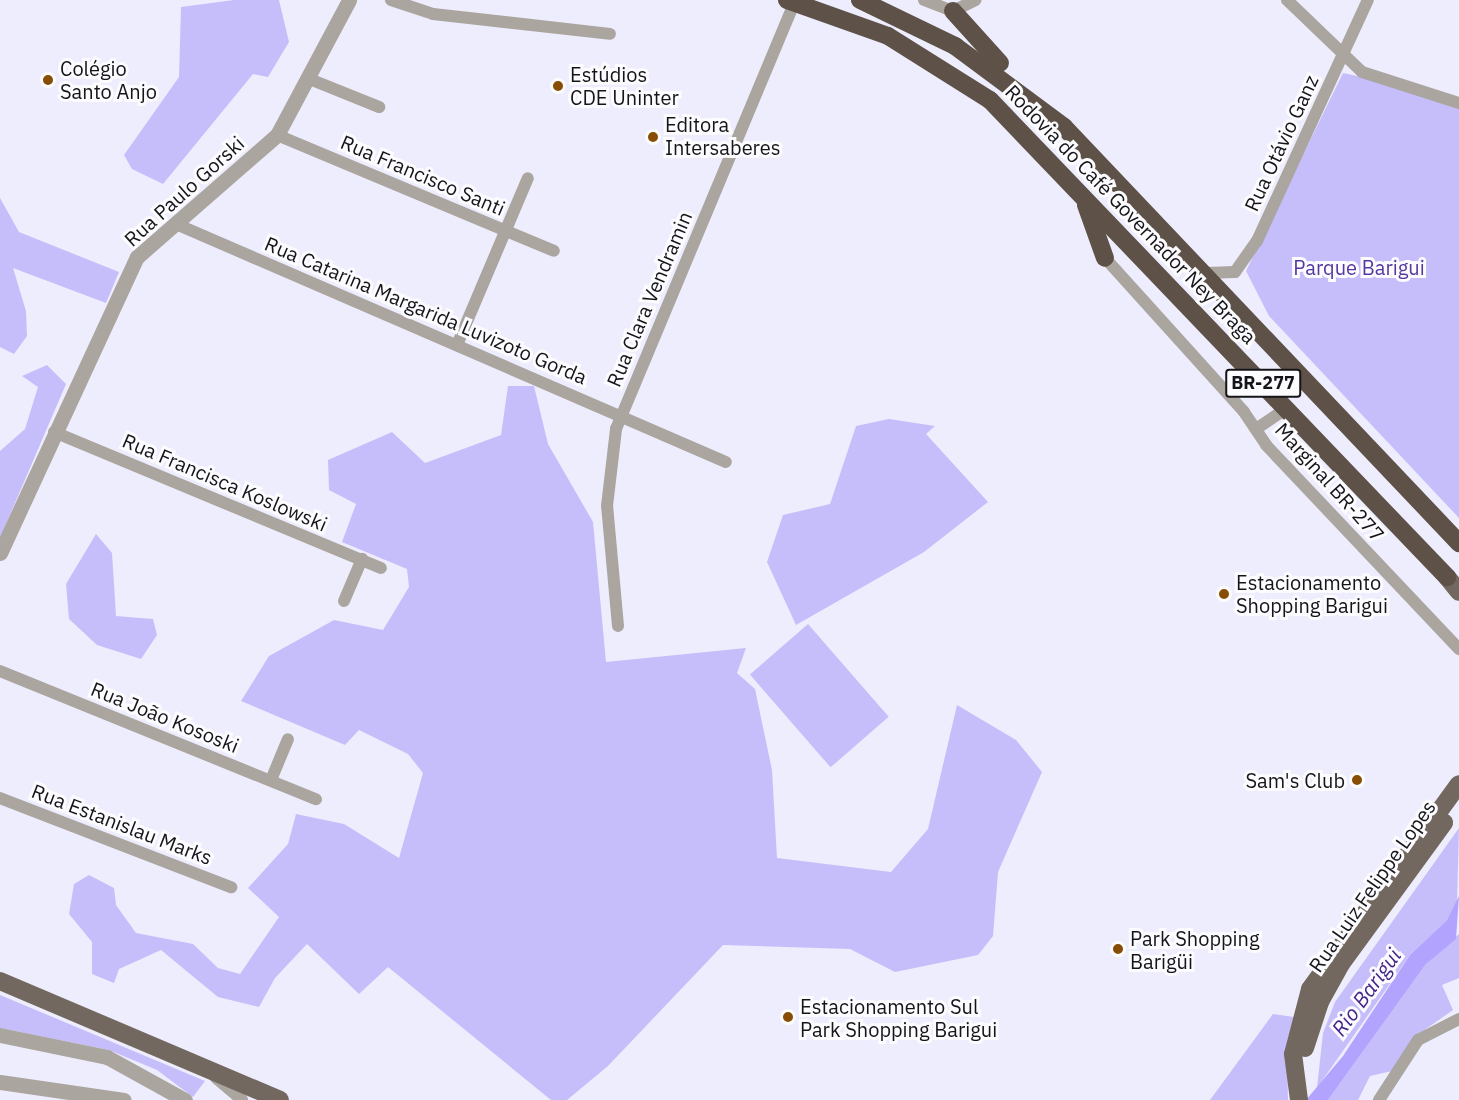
<!DOCTYPE html>
<html>
<head>
<meta charset="utf-8">
<style>
	body { margin:0 }
	#map { position:relative; width:1459px; height:1100px; overflow:hidden; background:#eeedfd; font-family:"IBM Plex Sans",sans-serif }
	div>[style] { position:absolute }
	.green>* { inset:0; background:#c6befb; transform-origin:0 0 }
	.water>* { inset:0; background:#b2a3fe }
	.minor>* { height:12px; margin:-6px; padding:0 6px; transform-origin:6px; border-radius:6px; background:#aba5a0 }
	.tertiary>* { height:15px; margin:-7.5px; padding:0 7.5px; transform-origin:7.5px; border-radius:7.5px; background:#aba5a0 }
	.primary>* { height:18px; margin:-9px; padding:0 9px; transform-origin:9px; border-radius:9px; background:#72685f }
	.motorway>* { height:18px; margin:-9px; padding:0 9px; transform-origin:9px; border-radius:9px; background:#5e5248 }
	.dots>* { width:16px; height:16px; translate:-50% -50%; box-sizing:border-box; border:3px solid #fcfcff; border-radius:50% }
	span { translate:-50% -50%; white-space:nowrap; text-align:center; line-height:1.15; -webkit-text-stroke:6px #fcfcff; paint-order:stroke }
	.shield-label span { padding:2px 4px; background:#fcfcff; border:2px solid; border-radius:4px; -webkit-text-stroke-width:0 }
	.shield-label { font-size:18px; color:#141419; font-weight:700 }
	.poi-label { font-size:20px; color:#141419 }
	.left { translate:0 -50%; text-align:left }
	.right { translate:-100% -50%; text-align:right }
	.street-label { font-size:20px; color:#141419 }
	.park-label { font-size:20px; color:#54389f }
	.water-label { font-size:21px; color:#44238a; font-style:italic }
</style>
</head>
<body>
<div id="map">
	<div class="green">
		<div style="clip-path:polygon(234px 0,279px 0,289px 42px,268px 77px,253px 74px,163px 184px,132px 169px,124px 155px,179px 77px,181px 7px)"></div>
		<div style="clip-path:polygon(1343px 73px,1459px 98px,1459px 518px,1269px 316px,1246px 271px)"></div>
		<div style="clip-path:polygon(0 198px,19px 232px,119px 272px,106px 303px,13px 268px,26px 311px,27px 336px,14px 354px,0 347px)"></div>
		<div style="clip-path:polygon(47px 365px,66px 384px,0 538px,0 451px,25px 429px,38px 387px,22px 376px)"></div>
		<div style="clip-path:polygon(508px 386px,534px 386px,548px 444px,593px 522px,606px 662px,746px 648px,737px 673px,755px 689px,772px 770px,777px 858px,891px 872px,928px 829px,957px 705px,1016px 740px,1042px 772px,998px 872px,993px 936px,978px 955px,895px 972px,850px 949px,723px 945px,608px 1066px,567px 1100px,551px 1100px,388px 967px,359px 994px,307px 944px,275px 978px,259px 1007px,218px 997px,161px 950px,119px 969px,114px 983px,92px 974px,92px 942px,69px 914px,74px 884px,89px 875px,114px 888px,116px 905px,136px 933px,193px 944px,218px 968px,240px 974px,279px 917px,248px 888px,288px 844px,296px 814px,344px 824px,399px 858px,423px 773px,408px 754px,359px 730px,345px 745px,241px 701px,269px 656px,334px 620px,383px 630px,409px 587px,407px 569px,342px 542px,356px 504px,329px 490px,328px 460px,392px 432px,425px 463px,501px 435px)"></div>
		<div style="clip-path:polygon(889px 419px,935px 426px,926px 434px,988px 502px,924px 552px,796px 625px,767px 562px,783px 515px,830px 504px,856px 426px)"></div>
		<div style="clip-path:polygon(96px 534px,112px 553px,116px 616px,153px 619px,157px 635px,141px 659px,97px 645px,69px 619px,66px 584px)"></div>
		<div style="left:808px;top:624px;width:123px;height:77px;rotate:49deg"></div>
		<div style="clip-path:polygon(1459px 828px,1457px 902px,1447px 920px,1410px 955px,1317px 1088px,1323px 1033px,1335px 1002px)"></div>
		<div style="clip-path:polygon(1459px 934px,1459px 978px,1442px 985px,1453px 1010px,1416px 1036px,1392px 1071px,1370px 1076px,1358px 1100px,1328px 1100px,1426px 964px)"></div>
		<div style="clip-path:polygon(0 995px,205px 1081px,193px 1097px,157px 1070px,109px 1050px,0 1028px)"></div>
		<div style="clip-path:polygon(1273px 1014px,1294px 1017px,1287px 1042px,1288px 1100px,1210px 1100px)"></div>
	</div>
	<div class="water">
		<div style="clip-path:polygon(1459px 896px,1456px 939px,1426px 964px,1328px 1100px,1306px 1100px,1343px 1056px,1410px 955px,1447px 920px)"></div>
	</div>
	<div class="minor">
		<div style="left:391px;top:0;width:44px;rotate:18.4deg"></div>
		<div style="left:433px;top:14px;width:178px;rotate:6.4deg"></div>
		<div style="left:924px;top:0;width:31px;rotate:21deg"></div>
		<div style="left:953px;top:11px;width:25px;rotate:-26deg"></div>
		<div style="left:1287px;top:0;width:104px;rotate:43.8deg"></div>
		<div style="left:1362px;top:72px;width:102px;rotate:17.7deg"></div>
		<div style="left:307px;top:78px;width:78px;rotate:21.9deg"></div>
		<div style="left:277px;top:135px;width:300px;rotate:22.7deg"></div>
		<div style="left:176px;top:224px;width:599px;rotate:23.4deg"></div>
		<div style="left:1105px;top:258px;width:207px;rotate:47.9deg"></div>
		<div style="left:1244px;top:412px;width:40px;rotate:56deg"></div>
		<div style="left:1266px;top:445px;width:281px;rotate:46.6deg"></div>
		<div style="left:1206px;top:273px;width:29px;rotate:-2deg"></div>
		<div style="left:1235px;top:272px;width:38px;rotate:-55deg"></div>
		<div style="left:1257px;top:241px;width:265px;rotate:-65.3deg"></div>
		<div style="left:457px;top:345px;width:181px;rotate:-67deg"></div>
		<div style="left:1256px;top:429px;width:37px;rotate:-34deg"></div>
		<div style="left:54px;top:432px;width:354px;rotate:22.6deg"></div>
		<div style="left:344px;top:601px;width:46px;rotate:-66.8deg"></div>
		<div style="left:618px;top:626px;width:121px;rotate:-95.2deg"></div>
		<div style="left:607px;top:506px;width:78px;rotate:-83.3deg"></div>
		<div style="left:616px;top:429px;width:463px;rotate:-67.3deg"></div>
		<div style="left:0;top:671px;width:341px;rotate:22.1deg"></div>
		<div style="left:271px;top:780px;width:44px;rotate:-67.5deg"></div>
		<div style="left:0;top:798px;width:248px;rotate:21.1deg"></div>
		<div style="left:216px;top:1078px;width:34px;rotate:40deg"></div>
		<div style="left:1379px;top:1100px;width:72px;rotate:-57deg"></div>
		<div style="left:1418px;top:1040px;width:46px;rotate:-27.1deg"></div>
	</div>
	<div class="tertiary">
		<div style="left:0;top:553px;width:326px;rotate:-65.2deg"></div>
		<div style="left:137px;top:257px;width:186px;rotate:-41.1deg"></div>
		<div style="left:277px;top:135px;width:153px;rotate:-61.9deg"></div>
		<div style="left:0;top:1035px;width:109px;rotate:11.6deg"></div>
		<div style="left:107px;top:1057px;width:89px;rotate:28.9deg"></div>
		<div style="left:0;top:1082px;width:125px;rotate:8.3deg"></div>
	</div>
	<div class="primary">
		<div style="left:1447px;top:577px;width:19px;rotate:51deg"></div>
		<div style="left:0;top:981px;width:304px;rotate:23deg"></div>
		<div style="left:1305px;top:1048px;width:48px;rotate:-71.9deg"></div>
		<div style="left:1320px;top:1002px;width:43px;rotate:-61.1deg"></div>
		<div style="left:1341px;top:964px;width:175px;rotate:-53.9deg"></div>
		<div style="left:1299px;top:1100px;width:46px;rotate:-97.4deg"></div>
		<div style="left:1293px;top:1054px;width:67px;rotate:-75.3deg"></div>
		<div style="left:1310px;top:989px;width:253px;rotate:-54deg"></div>
	</div>
	<div class="motorway">
		<div style="left:787px;top:0;width:107px;rotate:19.6deg"></div>
		<div style="left:888px;top:36px;width:120px;rotate:32.1deg"></div>
		<div style="left:990px;top:100px;width:661px;rotate:46.23deg"></div>
		<div style="left:860px;top:0;width:106px;rotate:25.8deg"></div>
		<div style="left:955px;top:46px;width:136px;rotate:36.6deg"></div>
		<div style="left:1064px;top:127px;width:574px;rotate:46.48deg"></div>
		<div style="left:953px;top:11px;width:70px;rotate:47.9deg"></div>
		<div style="left:1086px;top:205px;width:56px;rotate:70.3deg"></div>
	</div>
	<div class="dots">
		<div style="left:48px;top:80px;background:#874d04"></div>
		<div style="left:558px;top:86px;background:#874d04"></div>
		<div style="left:653px;top:137px;background:#874d04"></div>
		<div style="left:1224px;top:594px;background:#874d04"></div>
		<div style="left:1357px;top:780px;background:#874d04"></div>
		<div style="left:1118px;top:949px;background:#874d04"></div>
		<div style="left:788px;top:1017px;background:#874d04"></div>
	</div>
	<div class="shield-label">
		<span style="left:1263px;top:383px">BR-277</span>
	</div>
	<div class="poi-label">
		<span class="left" style="left:60px;top:80px">Colégio<br>Santo Anjo</span>
		<span class="left" style="left:570px;top:86px">Estúdios<br>CDE Uninter</span>
		<span class="left" style="left:665px;top:136px">Editora<br>Intersaberes</span>
		<span class="left" style="left:1236px;top:594px">Estacionamento<br>Shopping Barigui</span>
		<span class="right" style="left:1345px;top:780px">Sam's Club</span>
		<span class="left" style="left:1130px;top:950px">Park Shopping<br>Barigüi</span>
		<span class="left" style="left:800px;top:1018px">Estacionamento Sul<br>Park Shopping Barigui</span>
	</div>
	<div class="street-label">
		<span style="left:1281px;top:143px;rotate:-65deg">Rua Otávio Ganz</span>
		<span style="left:423px;top:175px;rotate:23deg">Rua Francisco Santi</span>
		<span style="left:184px;top:191px;rotate:-42deg">Rua Paulo Gorski</span>
		<span style="left:1131px;top:214px;rotate:46deg">Rodovia do Café Governador Ney Braga</span>
		<span style="left:649px;top:299px;rotate:-67deg">Rua Clara Vendramin</span>
		<span style="left:426px;top:310px;rotate:23deg">Rua Catarina Margarida Luvizoto Gorda</span>
		<span style="left:225px;top:482px;rotate:23deg">Rua Francisca Koslowski</span>
		<span style="left:1330px;top:482px;rotate:48deg">Marginal BR-277</span>
		<span style="left:165px;top:717px;rotate:22deg">Rua João Kososki</span>
		<span style="left:122px;top:824px;rotate:21deg">Rua Estanislau Marks</span>
		<span style="left:1372px;top:886px;rotate:-55deg">Rua Luiz Felippe Lopes</span>
	</div>
	<div class="park-label">
		<span style="left:1359px;top:267px">Parque Barigui</span>
	</div>
	<div class="water-label">
		<span style="left:1366px;top:992px;rotate:-54deg">Rio Barigui</span>
	</div>
</div>
</body>
</html>
